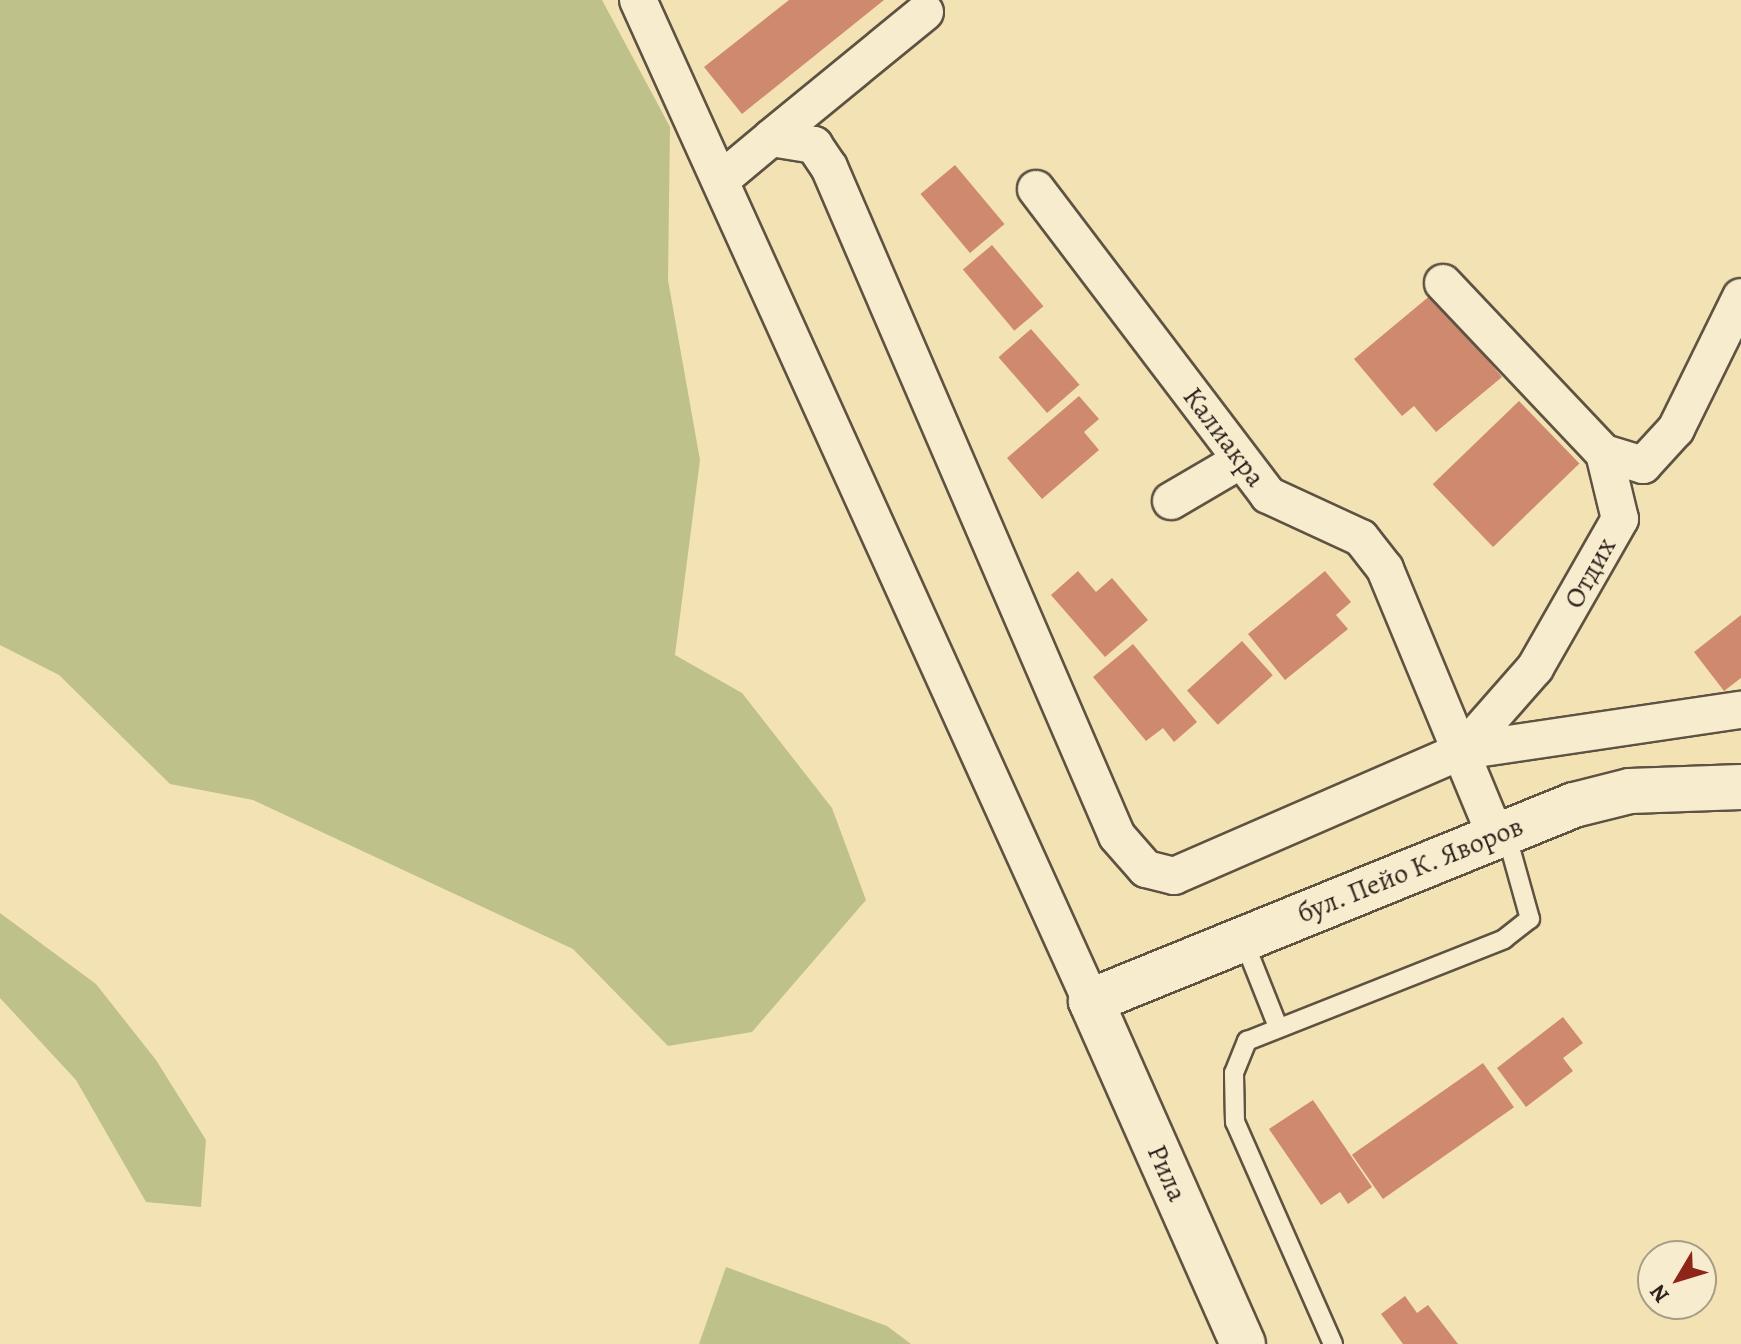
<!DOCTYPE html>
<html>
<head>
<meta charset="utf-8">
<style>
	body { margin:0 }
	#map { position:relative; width:1741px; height:1344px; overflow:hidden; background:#f3e2b4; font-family:Alegreya,serif }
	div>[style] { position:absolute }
	.green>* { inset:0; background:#bec28a }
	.building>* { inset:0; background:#ce896f; transform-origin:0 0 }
	.roads { filter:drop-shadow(2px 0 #5e5342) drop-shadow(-2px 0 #5e5342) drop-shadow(0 2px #5e5342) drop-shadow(0 -2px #5e5342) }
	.lane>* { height:18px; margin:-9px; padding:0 9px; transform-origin:9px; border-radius:9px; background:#f7ecce }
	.street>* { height:36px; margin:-18px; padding:0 18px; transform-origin:18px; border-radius:18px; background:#f7ecce }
	.secondary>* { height:44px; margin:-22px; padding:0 22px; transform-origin:22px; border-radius:22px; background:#f7ecce }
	span { translate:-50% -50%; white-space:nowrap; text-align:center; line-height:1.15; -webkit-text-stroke:6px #f7ecce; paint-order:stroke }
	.street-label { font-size:28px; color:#2d231c }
	.north { position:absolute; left:1637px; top:1240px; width:80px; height:80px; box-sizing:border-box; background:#f7ecce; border:2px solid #a69c87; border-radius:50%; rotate:232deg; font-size:22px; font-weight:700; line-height:32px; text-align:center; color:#2d231c }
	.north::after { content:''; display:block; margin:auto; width:28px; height:36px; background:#8f2418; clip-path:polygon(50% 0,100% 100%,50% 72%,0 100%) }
</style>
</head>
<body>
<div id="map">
	<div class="green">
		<div style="clip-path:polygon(0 0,602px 0,670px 127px,668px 280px,700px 460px,675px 655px,742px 693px,832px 808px,866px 900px,752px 1032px,668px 1046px,573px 949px,253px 800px,170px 784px,59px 675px,0 645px)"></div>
		<div style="clip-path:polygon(0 913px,96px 984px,156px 1060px,206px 1140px,201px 1207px,146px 1202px,76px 1080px,0 998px)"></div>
		<div style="clip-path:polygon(726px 1267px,887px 1326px,911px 1344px,699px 1344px)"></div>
	</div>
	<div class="building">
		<div style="clip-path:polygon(789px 0,884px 0,742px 114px,704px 67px)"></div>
		<div style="left:955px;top:165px;width:77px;height:45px;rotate:50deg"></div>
		<div style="left:992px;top:245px;width:80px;height:38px;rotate:50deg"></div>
		<div style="clip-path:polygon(1432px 294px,1502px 377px,1436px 432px,1414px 406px,1402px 416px,1354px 359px)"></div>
		<div style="left:1031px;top:329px;width:74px;height:43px;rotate:49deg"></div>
		<div style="clip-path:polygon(1079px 396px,1099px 419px,1084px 432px,1099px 450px,1042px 499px,1007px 458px)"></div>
		<div style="left:1519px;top:401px;width:87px;height:120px;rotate:46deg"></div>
		<div style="clip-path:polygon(1078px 571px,1096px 592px,1112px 578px,1148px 620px,1105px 657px,1051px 595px)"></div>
		<div style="clip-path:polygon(1325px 571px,1351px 602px,1336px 615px,1348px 629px,1285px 680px,1248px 634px)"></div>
		<div style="clip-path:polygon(1741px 615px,1741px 678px,1724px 691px,1694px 652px)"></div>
		<div style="left:1242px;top:641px;width:46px;height:74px;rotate:48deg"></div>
		<div style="clip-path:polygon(1133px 644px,1197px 722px,1174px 742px,1163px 728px,1146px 741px,1093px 677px)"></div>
		<div style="clip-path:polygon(1563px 1017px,1583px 1043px,1563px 1058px,1573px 1071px,1526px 1107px,1497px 1068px)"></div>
		<div style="left:1483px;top:1063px;width:54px;height:160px;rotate:55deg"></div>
		<div style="clip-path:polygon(1313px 1100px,1372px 1187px,1348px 1204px,1340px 1192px,1321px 1205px,1269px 1129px)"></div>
		<div style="clip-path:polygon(1405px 1296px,1417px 1313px,1428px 1305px,1458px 1344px,1403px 1344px,1381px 1314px)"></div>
	</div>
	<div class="roads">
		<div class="lane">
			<div style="left:1243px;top:939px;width:95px;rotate:68.3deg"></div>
			<div style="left:1333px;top:1344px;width:243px;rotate:-113.8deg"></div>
			<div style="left:1235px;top:1122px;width:49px;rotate:-91.2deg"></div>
			<div style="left:1234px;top:1073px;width:35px;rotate:-68deg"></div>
			<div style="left:1247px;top:1041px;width:277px;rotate:-21.6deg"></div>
			<div style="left:1504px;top:939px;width:33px;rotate:-38deg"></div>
			<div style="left:1530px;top:919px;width:89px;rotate:-105.6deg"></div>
		</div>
		<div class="street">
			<div style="left:638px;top:0;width:1099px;rotate:65.65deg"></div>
			<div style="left:771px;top:138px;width:199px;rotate:-39.3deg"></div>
			<div style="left:722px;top:179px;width:64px;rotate:-39.9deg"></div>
			<div style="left:771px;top:138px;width:44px;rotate:9.2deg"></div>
			<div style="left:814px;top:145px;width:27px;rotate:56deg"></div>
			<div style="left:829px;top:167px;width:728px;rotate:66.71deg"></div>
			<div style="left:1117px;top:836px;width:44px;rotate:48.7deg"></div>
			<div style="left:1146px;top:869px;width:29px;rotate:14deg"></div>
			<div style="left:1174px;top:876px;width:314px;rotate:-23.5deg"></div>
			<div style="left:1462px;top:751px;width:282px;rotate:-8.4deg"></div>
			<div style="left:1036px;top:189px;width:384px;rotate:52.8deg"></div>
			<div style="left:1268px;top:495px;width:102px;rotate:24.8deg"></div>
			<div style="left:1361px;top:538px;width:39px;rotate:52deg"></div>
			<div style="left:1385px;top:569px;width:288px;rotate:67.5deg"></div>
			<div style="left:1443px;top:283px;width:234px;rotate:46.6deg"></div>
			<div style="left:1604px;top:453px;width:68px;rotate:76.4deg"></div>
			<div style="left:1620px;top:519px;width:172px;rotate:119.7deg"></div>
			<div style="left:1535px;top:668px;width:111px;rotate:131.3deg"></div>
			<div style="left:1604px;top:453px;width:41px;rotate:17.1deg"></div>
			<div style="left:1643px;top:465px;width:49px;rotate:-47.5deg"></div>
			<div style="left:1676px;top:429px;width:147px;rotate:-63.8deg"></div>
			<div style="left:1171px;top:501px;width:81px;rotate:-30.4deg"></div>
		</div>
		<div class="secondary">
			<div style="left:1243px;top:1344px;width:375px;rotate:-113.9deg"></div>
			<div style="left:1091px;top:1001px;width:521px;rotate:-22.09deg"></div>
			<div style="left:1574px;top:805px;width:58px;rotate:-14deg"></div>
			<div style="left:1630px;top:791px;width:111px;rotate:-2.1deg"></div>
		</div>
	</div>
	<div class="street-label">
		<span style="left:1224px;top:437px;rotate:53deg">Калиакра</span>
		<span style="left:1590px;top:573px;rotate:-61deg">Отдих</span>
		<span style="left:1410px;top:870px;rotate:-22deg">бул. Пейо К. Яворов</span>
		<span style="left:1167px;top:1173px;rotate:66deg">Рила</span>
	</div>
	<div class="north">N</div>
</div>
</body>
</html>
